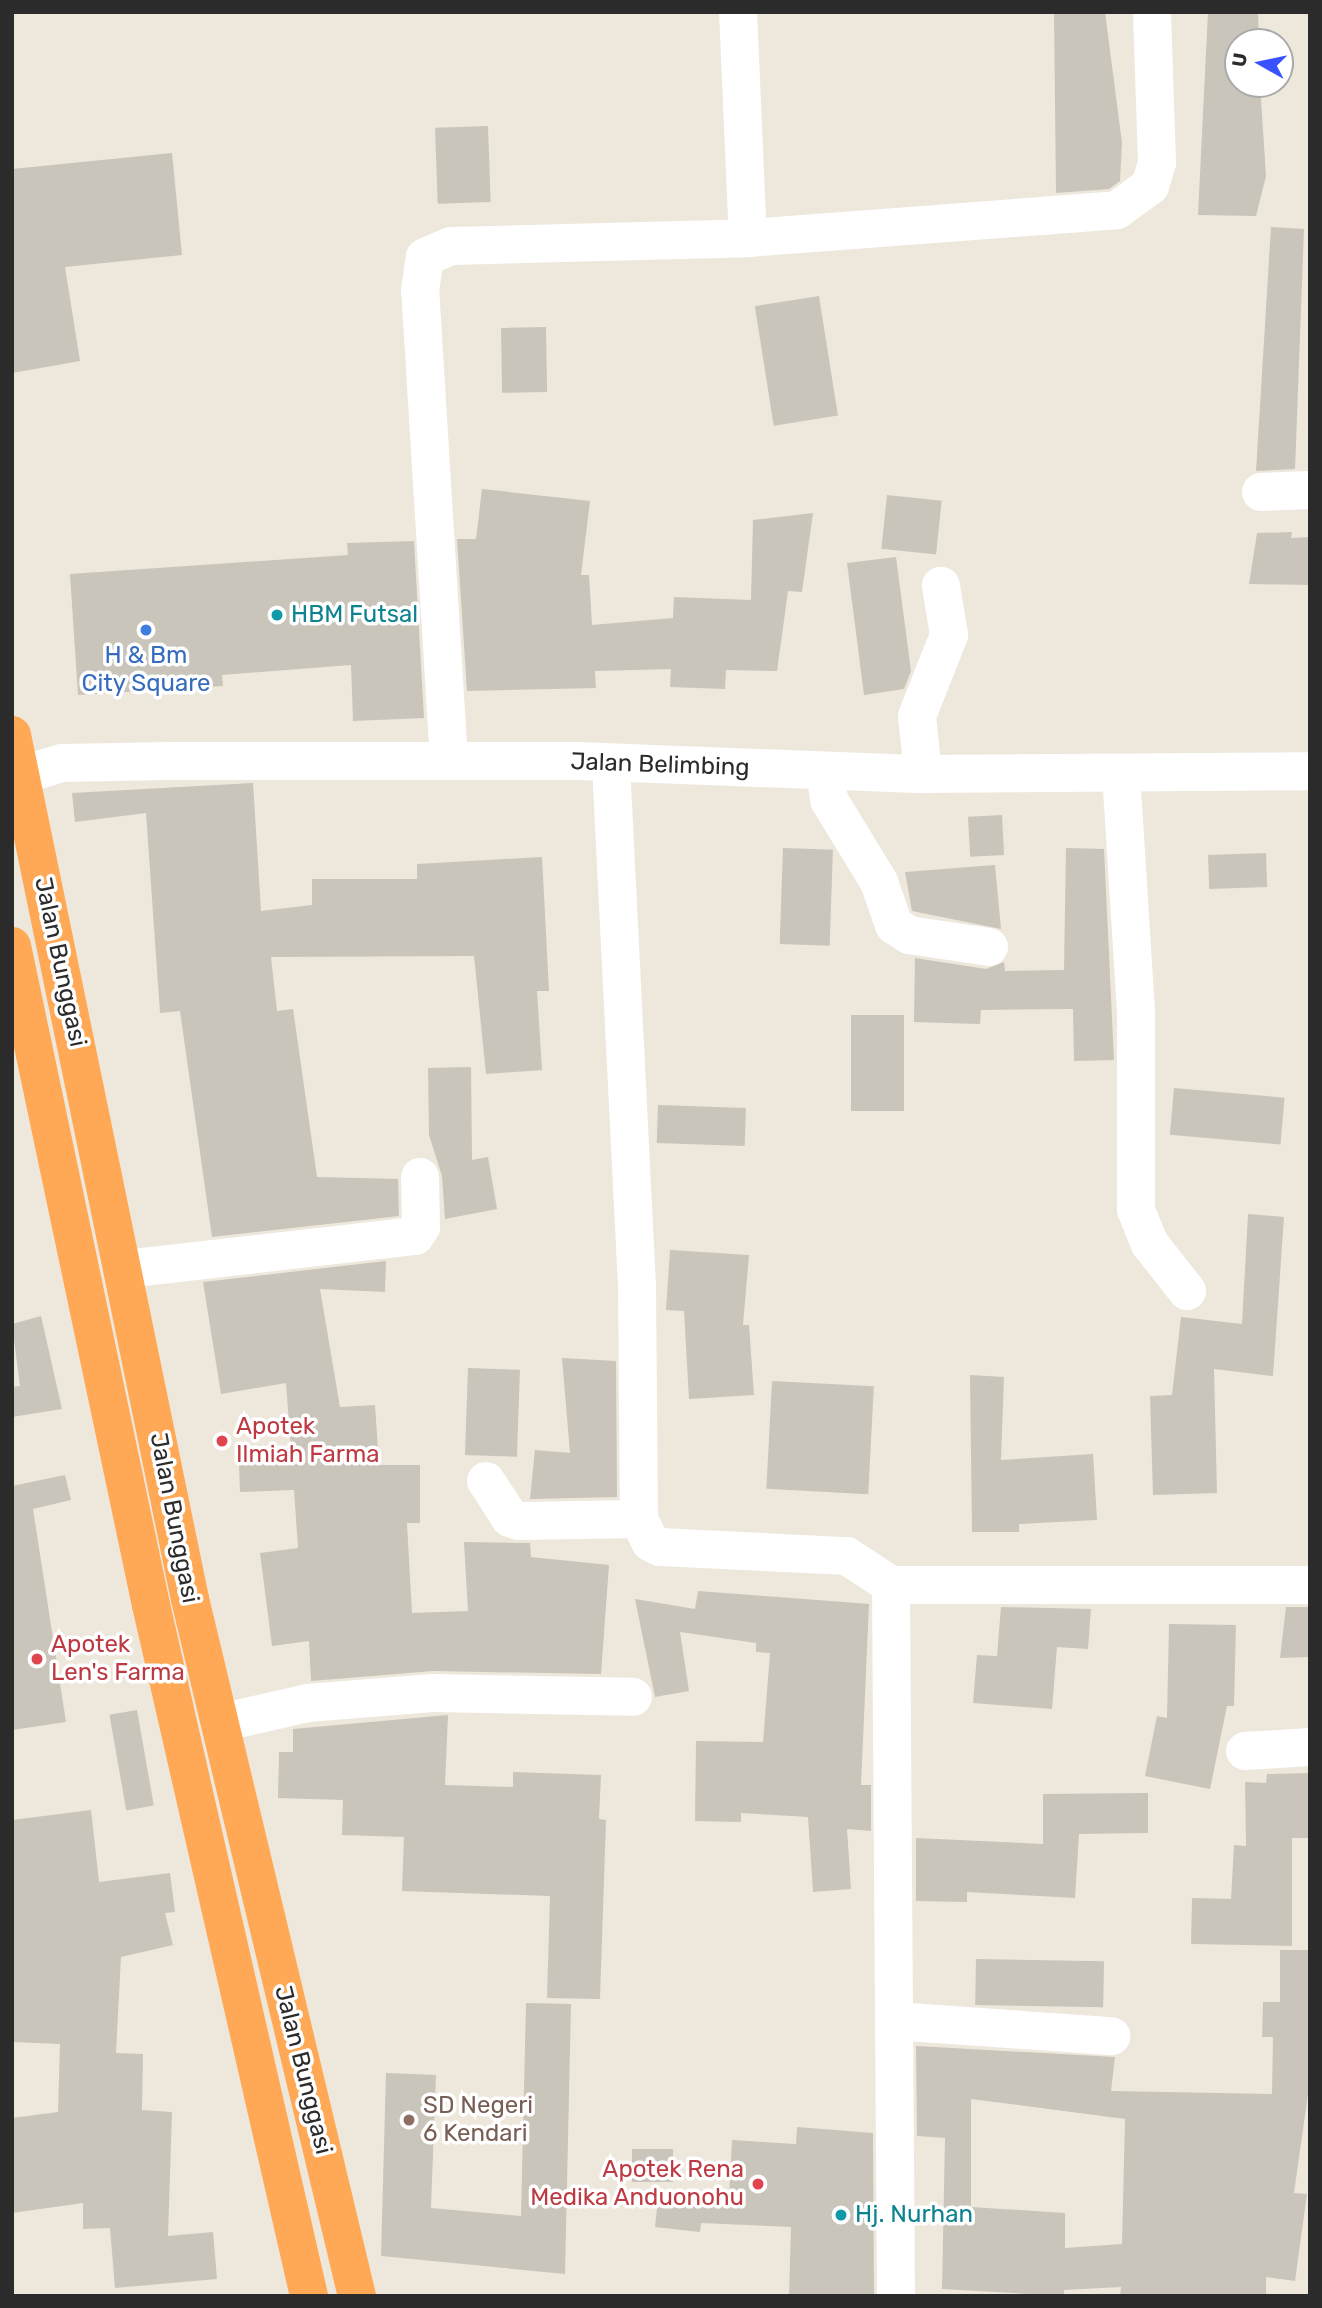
<!DOCTYPE html>
<html>
<head>
<meta charset="utf-8">
<style>
	body { margin:0 }
	#map { position:relative; width:1322px; height:2308px; overflow:hidden; background:#eee7dc; font-family:Rubik,sans-serif }
	div>[style] { position:absolute }
	.building>* { inset:0; background:#c9c5bb; transform-origin:0 0 }
	.minor>* { height:38px; margin:-19px; padding:0 19px; transform-origin:19px; border-radius:19px; background:#fff }
	.highway>* { height:38px; margin:-19px; padding:0 19px; transform-origin:19px; border-radius:19px; background:#ffa956 }
	.dots>* { width:19px; height:19px; translate:-50% -50%; box-sizing:border-box; border:4px solid #fff; border-radius:50% }
	span { translate:-50% -50%; white-space:nowrap; text-align:center; line-height:1.15; -webkit-text-stroke:7px #fff; paint-order:stroke }
	.culture-label { font-size:24px; color:#0d838f }
	.left { translate:0 -50%; text-align:left }
	.shop-label { font-size:24px; color:#366cbe }
	.street-label { font-size:24px; color:#2b2b2b }
	.health-label { font-size:24px; color:#be3a42 }
	.right { translate:-100% -50%; text-align:right }
	.education-label { font-size:24px; color:#785e54 }
	.frame { position:absolute; inset:0; border:14px solid #2b2b2b; pointer-events:none }
	.north { position:absolute; left:1224px; top:28px; width:70px; height:70px; box-sizing:border-box; background:#fff; border:2px solid #aaa; border-radius:50%; rotate:279deg; font-size:19px; font-weight:700; line-height:28px; text-align:center; color:#2b2b2b }
	.north::after { content:''; display:block; margin:auto; width:24px; height:32px; background:#3852ff; clip-path:polygon(50% 0,100% 100%,50% 72%,0 100%) }
</style>
</head>
<body>
<div id="map">
	<div class="building">
		<div style="clip-path:polygon(1054px 12px,1105px 12px,1122px 143px,1120px 181px,1109px 189px,1056px 193px)"></div>
		<div style="clip-path:polygon(1208px 12px,1258px 12px,1259px 42px,1238px 42px,1238px 84px,1260px 84px,1266px 176px,1256px 216px,1198px 215px)"></div>
		<div style="left:488px;top:126px;width:76px;height:53px;rotate:88deg"></div>
		<div style="clip-path:polygon(172px 153px,182px 255px,65px 267px,80px 361px,12px 373px,12px 169px)"></div>
		<div style="clip-path:polygon(1271px 227px,1304px 229px,1295px 469px,1256px 471px)"></div>
		<div style="left:819px;top:296px;width:121px;height:65px;rotate:81deg"></div>
		<div style="left:546px;top:327px;width:65px;height:45px;rotate:89deg"></div>
		<div style="clip-path:polygon(482px 489px,590px 501px,581px 575px,589px 575px,592px 625px,673px 618px,674px 597px,751px 600px,753px 520px,813px 513px,802px 592px,788px 591px,777px 671px,726px 670px,725px 689px,670px 687px,671px 669px,595px 671px,596px 688px,467px 691px,457px 539px,476px 539px)"></div>
		<div style="left:887px;top:495px;width:55px;height:54px;rotate:6deg"></div>
		<div style="clip-path:polygon(1292px 532px,1291px 538px,1310px 537px,1310px 585px,1249px 584px,1257px 533px)"></div>
		<div style="clip-path:polygon(414px 541px,424px 718px,353px 721px,351px 665px,222px 675px,223px 686px,78px 695px,70px 574px,348px 555px,347px 543px)"></div>
		<div style="clip-path:polygon(896px 557px,911px 671px,904px 689px,864px 695px,847px 563px)"></div>
		<div style="clip-path:polygon(253px 783px,261px 911px,312px 905px,312px 879px,417px 879px,417px 864px,542px 857px,549px 991px,537px 991px,542px 1070px,486px 1074px,474px 956px,271px 957px,277px 1011px,293px 1009px,317px 1177px,398px 1179px,399px 1216px,212px 1237px,180px 1011px,160px 1013px,146px 813px,75px 822px,72px 793px)"></div>
		<div style="left:1002px;top:815px;width:40px;height:34px;rotate:87deg"></div>
		<div style="left:783px;top:848px;width:50px;height:96px;rotate:2deg"></div>
		<div style="clip-path:polygon(1066px 848px,1104px 849px,1114px 1060px,1074px 1061px,1073px 1009px,981px 1010px,980px 1024px,914px 1022px,915px 958px,986px 969px,1004px 962px,1005px 971px,1064px 970px)"></div>
		<div style="left:1266px;top:853px;width:34px;height:58px;rotate:88deg"></div>
		<div style="clip-path:polygon(995px 865px,1001px 929px,912px 911px,905px 872px)"></div>
		<div style="left:851px;top:1015px;width:53px;height:96px"></div>
		<div style="clip-path:polygon(471px 1067px,472px 1160px,488px 1157px,497px 1209px,445px 1219px,442px 1176px,429px 1135px,428px 1068px)"></div>
		<div style="left:1174px;top:1088px;width:111px;height:47px;rotate:5deg"></div>
		<div style="left:658px;top:1105px;width:88px;height:38px;rotate:2deg"></div>
		<div style="clip-path:polygon(1248px 1214px,1284px 1217px,1273px 1376px,1214px 1369px,1217px 1493px,1153px 1495px,1150px 1396px,1172px 1395px,1181px 1317px,1242px 1324px)"></div>
		<div style="clip-path:polygon(670px 1250px,749px 1255px,743px 1325px,749px 1325px,754px 1395px,689px 1399px,684px 1311px,666px 1310px)"></div>
		<div style="clip-path:polygon(386px 1261px,385px 1292px,320px 1289px,340px 1407px,375px 1405px,379px 1465px,420px 1465px,420px 1523px,407px 1523px,412px 1613px,468px 1611px,464px 1542px,530px 1543px,531px 1557px,609px 1565px,601px 1674px,433px 1671px,311px 1681px,309px 1641px,272px 1646px,260px 1553px,298px 1548px,294px 1490px,240px 1492px,239px 1465px,292px 1463px,286px 1383px,221px 1394px,203px 1282px)"></div>
		<div style="clip-path:polygon(41px 1316px,62px 1409px,12px 1417px,12px 1387px,20px 1386px,12px 1324px)"></div>
		<div style="clip-path:polygon(562px 1358px,616px 1361px,617px 1497px,530px 1499px,535px 1450px,570px 1453px)"></div>
		<div style="left:468px;top:1368px;width:52px;height:87px;rotate:2deg"></div>
		<div style="clip-path:polygon(970px 1375px,1004px 1377px,1001px 1460px,1093px 1454px,1097px 1520px,1019px 1524px,1019px 1532px,972px 1532px)"></div>
		<div style="left:772px;top:1381px;width:102px;height:108px;rotate:3deg"></div>
		<div style="clip-path:polygon(65px 1475px,71px 1500px,33px 1509px,66px 1722px,12px 1730px,12px 1486px)"></div>
		<div style="clip-path:polygon(698px 1591px,869px 1604px,861px 1785px,871px 1785px,871px 1831px,847px 1829px,851px 1889px,813px 1892px,808px 1817px,741px 1813px,741px 1822px,695px 1821px,696px 1741px,763px 1742px,770px 1653px,756px 1652px,756px 1643px,680px 1632px,689px 1691px,655px 1697px,635px 1599px,695px 1609px)"></div>
		<div style="clip-path:polygon(1001px 1607px,1091px 1609px,1088px 1649px,1057px 1647px,1052px 1709px,973px 1703px,977px 1655px,997px 1656px)"></div>
		<div style="clip-path:polygon(1286px 1607px,1310px 1607px,1310px 1657px,1280px 1658px)"></div>
		<div style="clip-path:polygon(1169px 1624px,1236px 1625px,1234px 1706px,1227px 1706px,1210px 1789px,1145px 1776px,1157px 1716px,1167px 1718px)"></div>
		<div style="left:137px;top:1710px;width:97px;height:28px;rotate:80deg"></div>
		<div style="clip-path:polygon(448px 1715px,445px 1785px,513px 1787px,513px 1772px,601px 1775px,599px 1819px,606px 1820px,600px 1999px,547px 1998px,550px 1896px,402px 1891px,404px 1837px,342px 1835px,343px 1800px,278px 1798px,279px 1752px,293px 1752px,293px 1729px)"></div>
		<div style="clip-path:polygon(1310px 1773px,1310px 1838px,1292px 1838px,1292px 1946px,1191px 1944px,1192px 1898px,1231px 1899px,1234px 1845px,1246px 1846px,1245px 1782px,1266px 1783px,1267px 1774px)"></div>
		<div style="clip-path:polygon(1148px 1793px,1148px 1833px,1079px 1834px,1075px 1898px,967px 1892px,967px 1902px,916px 1901px,916px 1838px,1043px 1844px,1043px 1794px)"></div>
		<div style="clip-path:polygon(91px 1810px,99px 1882px,170px 1873px,175px 1912px,165px 1913px,173px 1945px,121px 1957px,116px 2053px,143px 2054px,142px 2110px,172px 2112px,168px 2236px,213px 2232px,217px 2279px,115px 2288px,110px 2228px,83px 2229px,83px 2203px,12px 2213px,12px 2118px,58px 2112px,60px 2044px,12px 2042px,12px 1820px)"></div>
		<div style="clip-path:polygon(evenodd,1280px 1950px,1310px 1950px,1310px 2080px,1294px 2193px,1307px 2194px,1295px 2281px,1266px 2277px,1266px 2296px,1120px 2296px,1121px 2287px,1064px 2290px,1064px 2296px,942px 2289px,945px 2138px,917px 2136px,916px 2046px,1115px 2057px,1111px 2091px,1272px 2094px,1273px 2037px,1262px 2037px,1263px 2002px,1280px 2002px,1280px 1950px,971px 2099px,1125px 2119px,1122px 2244px,1065px 2248px,1065px 2213px,971px 2207px,971px 2099px)"></div>
		<div style="left:976px;top:1959px;width:128px;height:46px;rotate:1deg"></div>
		<div style="clip-path:polygon(526px 2003px,571px 2004px,565px 2274px,381px 2256px,386px 2073px,436px 2075px,431px 2208px,521px 2216px)"></div>
		<div style="clip-path:polygon(797px 2127px,873px 2133px,874px 2296px,789px 2296px,791px 2227px,701px 2223px,700px 2232px,655px 2227px,659px 2190px,729px 2198px,732px 2140px,796px 2144px)"></div>
		<div style="left:632px;top:2149px;width:41px;height:33px"></div>
	</div>
	<div class="minor">
		<div style="left:738px;top:12px;width:226px;rotate:87.5deg"></div>
		<div style="left:1261px;top:492px;width:49px;rotate:-2.3deg"></div>
		<div style="left:449px;top:761px;width:471px;rotate:-93.5deg"></div>
		<div style="left:420px;top:291px;width:34px;rotate:-82deg"></div>
		<div style="left:425px;top:257px;width:28px;rotate:-23deg"></div>
		<div style="left:451px;top:246px;width:297px;rotate:-1.5deg"></div>
		<div style="left:748px;top:238px;width:370px;rotate:-4.3deg"></div>
		<div style="left:1117px;top:210px;width:41px;rotate:-36deg"></div>
		<div style="left:1150px;top:186px;width:24px;rotate:-73deg"></div>
		<div style="left:1157px;top:163px;width:151px;rotate:-91.9deg"></div>
		<div style="left:611px;top:765px;width:521px;rotate:87.14deg"></div>
		<div style="left:637px;top:1285px;width:234px;rotate:89.5deg"></div>
		<div style="left:639px;top:1519px;width:25px;rotate:64deg"></div>
		<div style="left:650px;top:1542px;width:11px;rotate:27deg"></div>
		<div style="left:660px;top:1547px;width:187px;rotate:2.8deg"></div>
		<div style="left:847px;top:1556px;width:53px;rotate:33.4deg"></div>
		<div style="left:891px;top:1585px;width:711px;rotate:89.6deg"></div>
		<div style="left:825px;top:771px;width:29px;rotate:82deg"></div>
		<div style="left:829px;top:800px;width:96px;rotate:58.6deg"></div>
		<div style="left:879px;top:882px;width:46px;rotate:70.8deg"></div>
		<div style="left:894px;top:925px;width:18px;rotate:34deg"></div>
		<div style="left:909px;top:935px;width:81px;rotate:8.5deg"></div>
		<div style="left:1121px;top:773px;width:240px;rotate:86.4deg"></div>
		<div style="left:1136px;top:1013px;width:197px;rotate:90deg"></div>
		<div style="left:1136px;top:1210px;width:37px;rotate:68deg"></div>
		<div style="left:1150px;top:1244px;width:60px;rotate:51.8deg"></div>
		<div style="left:923px;top:774px;width:58px;rotate:-95.9deg"></div>
		<div style="left:917px;top:716px;width:87px;rotate:-68.4deg"></div>
		<div style="left:949px;top:635px;width:50px;rotate:-99.3deg"></div>
		<div style="left:12px;top:778px;width:52px;rotate:-16.7deg"></div>
		<div style="left:62px;top:763px;width:107px;rotate:-1.1deg"></div>
		<div style="left:169px;top:761px;width:409px"></div>
		<div style="left:578px;top:761px;width:345px;rotate:2.2deg"></div>
		<div style="left:923px;top:774px;width:387px;rotate:-0.4deg"></div>
		<div style="left:125px;top:1269px;width:292px;rotate:-6.5deg"></div>
		<div style="left:415px;top:1236px;width:11px;rotate:-56deg"></div>
		<div style="left:421px;top:1227px;width:50px;rotate:-91.1deg"></div>
		<div style="left:486px;top:1481px;width:44px;rotate:57deg"></div>
		<div style="left:510px;top:1518px;width:9px;rotate:18deg"></div>
		<div style="left:519px;top:1521px;width:120px;rotate:-1deg"></div>
		<div style="left:891px;top:1585px;width:419px"></div>
		<div style="left:220px;top:1723px;width:90px;rotate:-12.8deg"></div>
		<div style="left:308px;top:1703px;width:125px;rotate:-4.6deg"></div>
		<div style="left:433px;top:1693px;width:200px;rotate:1.1deg"></div>
		<div style="left:1245px;top:1751px;width:65px;rotate:-3.5deg"></div>
		<div style="left:894px;top:2021px;width:218px;rotate:4deg"></div>
	</div>
	<div class="highway">
		<div style="left:12px;top:735px;width:882px;rotate:78.36deg"></div>
		<div style="left:190px;top:1599px;width:717px;rotate:76.53deg"></div>
		<div style="left:12px;top:946px;width:673px;rotate:78.09deg"></div>
		<div style="left:151px;top:1605px;width:709px;rotate:77.12deg"></div>
	</div>
	<div class="dots">
		<div style="left:277px;top:615px;background:#0f9aa8"></div>
		<div style="left:146px;top:630px;background:#3f7fe0"></div>
		<div style="left:222px;top:1441px;background:#e0444e"></div>
		<div style="left:37px;top:1659px;background:#e0444e"></div>
		<div style="left:409px;top:2120px;background:#8d6e63"></div>
		<div style="left:758px;top:2184px;background:#e0444e"></div>
		<div style="left:841px;top:2215px;background:#0f9aa8"></div>
	</div>
	<div class="culture-label">
		<span class="left" style="left:291px;top:615px">HBM Futsal</span>
		<span class="left" style="left:855px;top:2215px">Hj. Nurhan</span>
	</div>
	<div class="shop-label">
		<span style="left:146px;top:670px">H &amp; Bm<br>City Square</span>
	</div>
	<div class="street-label">
		<span style="left:660px;top:765px;rotate:2deg">Jalan Belimbing</span>
		<span style="left:60px;top:962px;rotate:78deg">Jalan Bunggasi</span>
		<span style="left:174px;top:1518px;rotate:79deg">Jalan Bunggasi</span>
		<span style="left:303px;top:2070px;rotate:76deg">Jalan Bunggasi</span>
	</div>
	<div class="health-label">
		<span class="left" style="left:236px;top:1441px">Apotek<br>Ilmiah Farma</span>
		<span class="left" style="left:51px;top:1659px">Apotek<br>Len's Farma</span>
		<span class="right" style="left:744px;top:2184px">Apotek Rena<br>Medika Anduonohu</span>
	</div>
	<div class="education-label">
		<span class="left" style="left:423px;top:2120px">SD Negeri<br>6 Kendari</span>
	</div>
	<div class="frame"></div>
	<div class="north">U</div>
</div>
</body>
</html>
